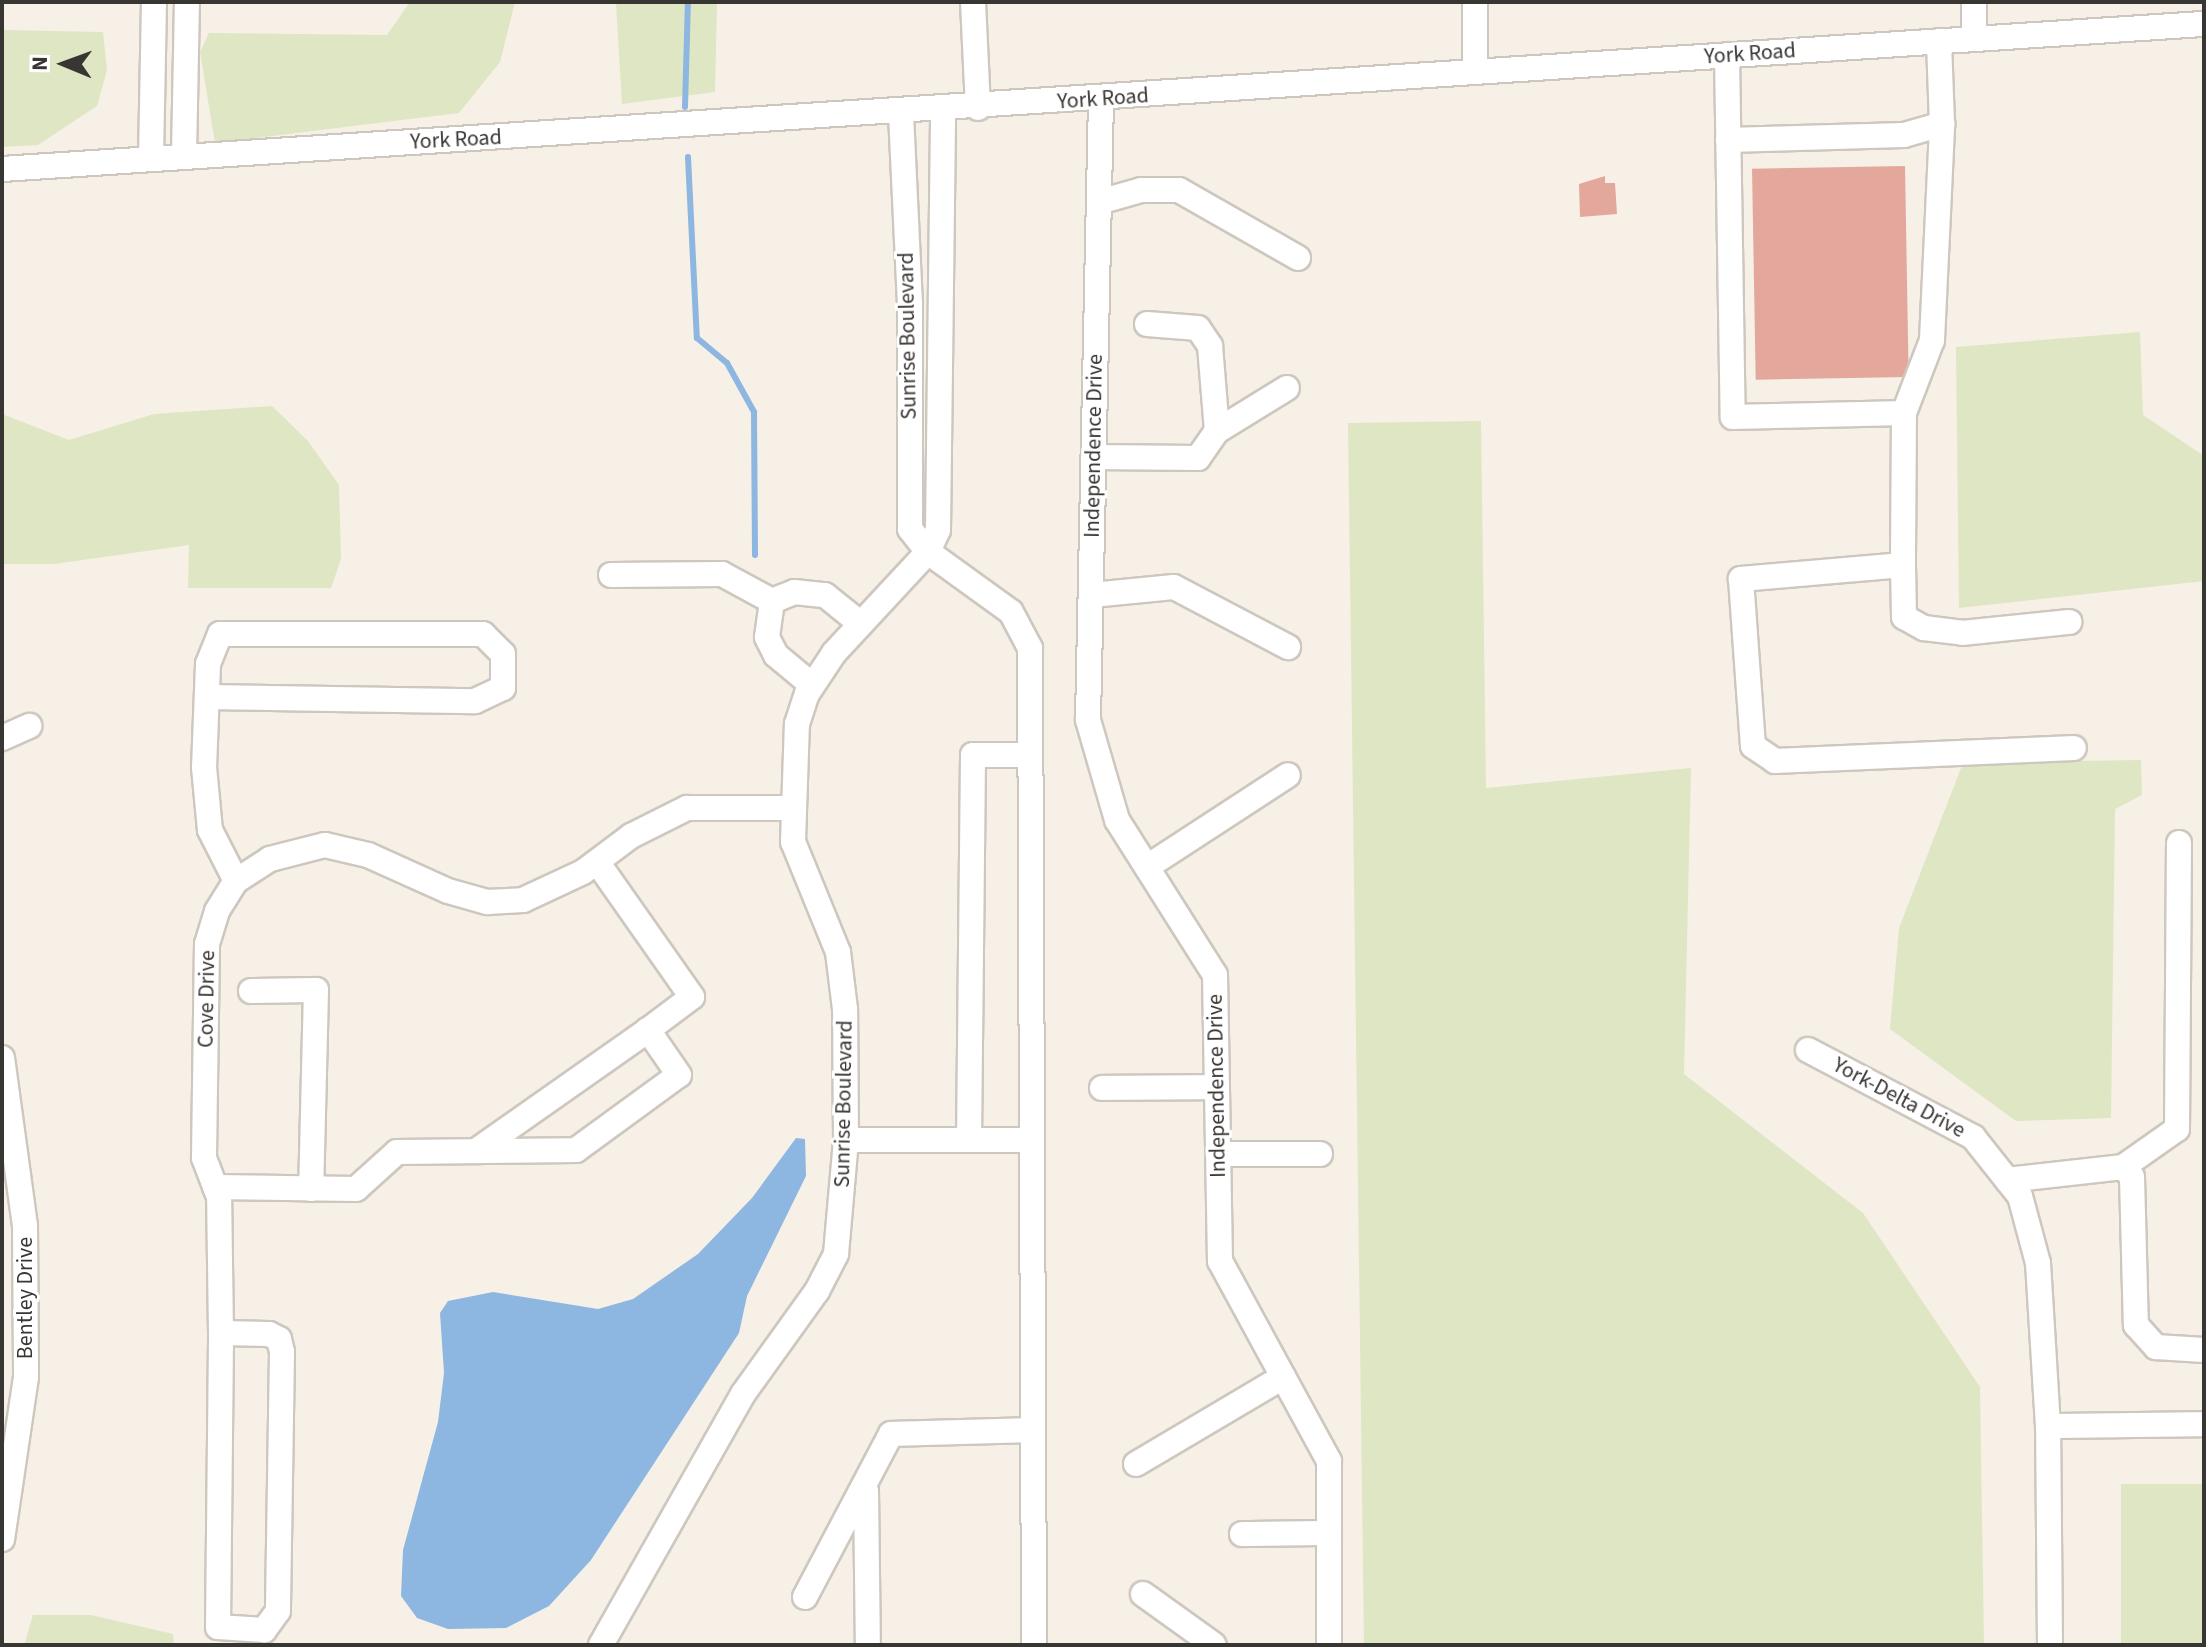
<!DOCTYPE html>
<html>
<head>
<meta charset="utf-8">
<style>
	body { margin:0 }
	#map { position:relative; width:2206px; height:1647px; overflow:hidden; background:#f6f0e7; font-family:"Source Sans 3",sans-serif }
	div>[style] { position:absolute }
	.green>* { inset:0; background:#dfe6c3; transform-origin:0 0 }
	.water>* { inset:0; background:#8db6e0 }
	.stream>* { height:6px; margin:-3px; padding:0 3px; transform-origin:3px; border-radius:3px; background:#8db6e0 }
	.building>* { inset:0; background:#e4a79b; transform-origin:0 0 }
	.roads { filter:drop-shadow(2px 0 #cec7bf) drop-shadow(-2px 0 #cec7bf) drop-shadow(0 2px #cec7bf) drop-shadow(0 -2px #cec7bf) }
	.minor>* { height:24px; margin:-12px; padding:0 12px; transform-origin:12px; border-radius:12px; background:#fff }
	span { translate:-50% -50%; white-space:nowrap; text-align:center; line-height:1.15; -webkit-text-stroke:6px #fff; paint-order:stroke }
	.street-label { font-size:22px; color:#383633 }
	.frame { position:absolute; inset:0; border:4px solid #383633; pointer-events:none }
	.north { position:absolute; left:24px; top:24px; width:80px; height:80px; -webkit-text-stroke:6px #fff; paint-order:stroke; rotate:271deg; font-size:22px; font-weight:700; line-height:32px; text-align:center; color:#383633 }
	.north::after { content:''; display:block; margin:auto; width:28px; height:36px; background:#383633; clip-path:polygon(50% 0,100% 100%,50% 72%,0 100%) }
</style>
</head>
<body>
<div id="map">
	<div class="green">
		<div style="clip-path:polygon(410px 2px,515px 2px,500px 62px,459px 113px,215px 143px,200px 52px,209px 33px,387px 35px)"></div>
		<div style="clip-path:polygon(616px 2px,717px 2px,715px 92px,622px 104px)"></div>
		<div style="clip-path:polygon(2px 30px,103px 32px,107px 70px,97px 106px,38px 145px,2px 147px)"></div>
		<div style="clip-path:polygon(2140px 332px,2143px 415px,2204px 456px,2204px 581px,1959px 608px,1956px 347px)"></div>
		<div style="clip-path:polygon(272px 406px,308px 441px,339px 485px,341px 559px,331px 588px,188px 588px,189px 545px,54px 564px,2px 564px,2px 414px,69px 440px,154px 414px)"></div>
		<div style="clip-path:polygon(1481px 421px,1486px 788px,1691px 768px,1684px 1074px,1863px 1213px,1980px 1387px,1984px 1645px,1364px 1645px,1348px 423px)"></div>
		<div style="clip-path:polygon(2141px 760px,2142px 795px,2115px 809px,2111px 1118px,2016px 1121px,1890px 1029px,1899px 928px,1963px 763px)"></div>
		<div style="left:2204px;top:1484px;width:161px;height:83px;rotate:90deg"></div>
		<div style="clip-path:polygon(33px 1615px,91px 1615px,173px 1634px,174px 1645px,24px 1645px)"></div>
	</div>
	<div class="water">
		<div style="clip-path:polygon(796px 1138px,805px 1139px,806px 1176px,747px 1296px,739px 1333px,591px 1560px,549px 1606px,506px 1628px,448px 1629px,417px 1618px,401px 1596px,403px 1550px,438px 1422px,444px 1373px,440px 1313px,448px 1301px,493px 1292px,598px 1309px,633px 1299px,698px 1254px,752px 1198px)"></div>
	</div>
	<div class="stream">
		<div style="left:685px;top:107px;width:105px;rotate:-88.4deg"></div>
		<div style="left:688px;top:157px;width:181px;rotate:87.2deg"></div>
		<div style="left:697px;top:338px;width:39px;rotate:40deg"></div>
		<div style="left:727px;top:363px;width:56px;rotate:61.1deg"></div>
		<div style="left:754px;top:412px;width:143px;rotate:89.6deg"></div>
	</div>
	<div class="building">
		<div style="left:1905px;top:166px;width:211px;height:153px;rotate:89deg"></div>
		<div style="clip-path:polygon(1605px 176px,1605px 183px,1615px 183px,1617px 214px,1580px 217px,1579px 184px)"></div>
	</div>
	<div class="roads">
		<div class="minor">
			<div style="left:973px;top:2px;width:106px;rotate:87.3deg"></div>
			<div style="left:1475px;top:2px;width:70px;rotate:90deg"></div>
			<div style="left:1974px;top:2px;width:37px;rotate:90deg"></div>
			<div style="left:1727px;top:55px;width:362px;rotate:89.1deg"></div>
			<div style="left:1733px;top:417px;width:171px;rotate:-1.3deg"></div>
			<div style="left:1904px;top:413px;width:152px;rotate:90.4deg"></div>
			<div style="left:1903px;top:565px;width:163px;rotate:175.1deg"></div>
			<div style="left:1741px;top:579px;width:167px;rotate:85.9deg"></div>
			<div style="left:1753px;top:746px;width:27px;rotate:34deg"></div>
			<div style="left:1775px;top:761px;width:299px;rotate:-2.5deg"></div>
			<div style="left:1101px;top:99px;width:621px;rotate:91.2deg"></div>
			<div style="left:1088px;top:720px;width:104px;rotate:73.8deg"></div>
			<div style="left:1117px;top:820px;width:183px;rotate:57.7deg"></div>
			<div style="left:1215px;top:975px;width:286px;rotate:89deg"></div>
			<div style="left:1220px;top:1261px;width:228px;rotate:61.4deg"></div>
			<div style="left:1329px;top:1461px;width:184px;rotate:90deg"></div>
			<div style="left:901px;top:114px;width:190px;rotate:87.3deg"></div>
			<div style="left:910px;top:304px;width:225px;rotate:90deg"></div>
			<div style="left:910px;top:529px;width:29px;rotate:52deg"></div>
			<div style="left:928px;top:552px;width:102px;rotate:35.9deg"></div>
			<div style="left:1011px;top:612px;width:41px;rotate:62.2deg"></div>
			<div style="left:1030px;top:648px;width:997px;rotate:89.77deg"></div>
			<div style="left:1728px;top:140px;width:176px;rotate:-1.6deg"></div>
			<div style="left:1904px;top:135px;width:40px;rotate:-16deg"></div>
			<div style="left:1942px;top:124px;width:83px;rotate:-92.1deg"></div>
			<div style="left:184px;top:156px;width:154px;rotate:-88.9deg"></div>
			<div style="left:151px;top:158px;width:156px;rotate:-88.9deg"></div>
			<div style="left:2px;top:169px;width:2207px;rotate:-3.77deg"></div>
			<div style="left:1099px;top:202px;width:44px;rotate:-15.9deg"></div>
			<div style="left:1141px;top:190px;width:38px"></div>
			<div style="left:1179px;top:190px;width:137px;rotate:29.7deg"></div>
			<div style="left:1147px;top:324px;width:51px;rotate:4.5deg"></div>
			<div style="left:1198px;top:328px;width:22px;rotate:56deg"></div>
			<div style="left:1210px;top:346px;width:85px;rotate:85.3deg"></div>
			<div style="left:1904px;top:413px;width:78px;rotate:-69deg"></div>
			<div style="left:1932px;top:340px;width:216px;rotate:-87.3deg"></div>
			<div style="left:1094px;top:457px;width:104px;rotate:0.6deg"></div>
			<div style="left:1198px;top:458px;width:33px;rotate:-55deg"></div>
			<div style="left:1217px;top:431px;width:82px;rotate:-31.6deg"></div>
			<div style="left:1903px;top:565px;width:52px;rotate:88.9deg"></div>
			<div style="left:1904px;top:617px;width:23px;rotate:29deg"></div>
			<div style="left:1924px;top:628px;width:38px;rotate:7deg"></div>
			<div style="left:1962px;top:633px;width:108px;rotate:-5.9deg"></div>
			<div style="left:611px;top:575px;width:111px;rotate:-0.5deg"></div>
			<div style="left:722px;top:574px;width:57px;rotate:28.4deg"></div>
			<div style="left:1092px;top:595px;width:82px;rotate:-5.6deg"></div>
			<div style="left:1174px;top:587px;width:129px;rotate:27.8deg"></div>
			<div style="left:812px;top:685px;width:47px;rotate:-140.2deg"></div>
			<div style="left:776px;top:655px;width:20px;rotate:-117deg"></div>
			<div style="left:767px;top:637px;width:36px;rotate:-82deg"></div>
			<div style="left:772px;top:601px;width:24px;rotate:-22deg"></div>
			<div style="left:794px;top:592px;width:31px;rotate:6deg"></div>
			<div style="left:825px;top:595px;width:46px;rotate:38.9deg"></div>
			<div style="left:207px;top:697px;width:268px;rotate:0.9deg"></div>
			<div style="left:475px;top:701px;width:31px;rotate:-25deg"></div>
			<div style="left:503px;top:688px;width:34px;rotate:-90deg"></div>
			<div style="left:503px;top:654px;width:28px;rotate:-135deg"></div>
			<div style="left:483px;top:634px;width:263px;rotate:180deg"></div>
			<div style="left:220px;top:634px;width:32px;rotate:112deg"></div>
			<div style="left:208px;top:664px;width:103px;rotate:92.2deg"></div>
			<div style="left:204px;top:767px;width:63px;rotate:84.6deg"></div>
			<div style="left:210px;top:830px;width:57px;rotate:63deg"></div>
			<div style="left:2px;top:738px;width:30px;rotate:-24deg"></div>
			<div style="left:1147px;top:867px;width:168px;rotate:-33.1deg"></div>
			<div style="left:251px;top:991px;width:65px;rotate:-0.9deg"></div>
			<div style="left:316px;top:990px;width:199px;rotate:91.4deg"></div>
			<div style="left:1808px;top:1050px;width:187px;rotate:27.8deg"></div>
			<div style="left:1973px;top:1137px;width:75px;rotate:51.5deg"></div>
			<div style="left:2020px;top:1196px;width:69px;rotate:75deg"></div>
			<div style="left:2038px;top:1263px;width:163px;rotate:86.5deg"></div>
			<div style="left:2px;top:1058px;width:170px;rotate:82.2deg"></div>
			<div style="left:25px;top:1226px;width:151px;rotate:89.6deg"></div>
			<div style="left:26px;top:1377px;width:164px;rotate:98.4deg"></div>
			<div style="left:1102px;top:1088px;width:115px;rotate:-0.5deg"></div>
			<div style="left:846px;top:1140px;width:183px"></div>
			<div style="left:969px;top:1140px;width:385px;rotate:-89.4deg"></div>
			<div style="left:973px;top:755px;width:57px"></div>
			<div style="left:476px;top:1151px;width:210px;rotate:-35.1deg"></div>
			<div style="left:1218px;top:1154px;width:102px"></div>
			<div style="left:2123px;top:1167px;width:66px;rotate:-35.1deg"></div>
			<div style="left:2177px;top:1129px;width:286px;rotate:-89.6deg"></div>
			<div style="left:2007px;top:1180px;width:117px;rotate:-6.4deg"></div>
			<div style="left:2123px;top:1167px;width:13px;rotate:48deg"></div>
			<div style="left:2132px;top:1177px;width:148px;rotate:88.5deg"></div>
			<div style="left:2136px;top:1325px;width:30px;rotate:48deg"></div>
			<div style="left:2156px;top:1347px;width:48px;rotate:3.6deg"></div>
			<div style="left:215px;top:1187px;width:141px;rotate:0.8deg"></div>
			<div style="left:356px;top:1189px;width:55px;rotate:-42.1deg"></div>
			<div style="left:397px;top:1152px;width:179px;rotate:-0.6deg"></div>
			<div style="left:576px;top:1150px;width:127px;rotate:-36.1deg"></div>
			<div style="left:679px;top:1075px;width:55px;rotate:-124.6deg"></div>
			<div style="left:648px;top:1030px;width:55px;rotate:-36.9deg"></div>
			<div style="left:692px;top:997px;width:165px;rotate:-125.1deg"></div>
			<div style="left:221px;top:1333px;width:48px;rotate:1.2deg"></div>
			<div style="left:269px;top:1334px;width:11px;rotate:27deg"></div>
			<div style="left:279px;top:1339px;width:13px;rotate:77deg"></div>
			<div style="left:282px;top:1352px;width:259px;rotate:90.9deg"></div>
			<div style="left:278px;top:1611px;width:24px;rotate:126deg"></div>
			<div style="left:264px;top:1630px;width:46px;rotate:-176.3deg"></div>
			<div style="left:218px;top:1627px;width:294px;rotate:-89.4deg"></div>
			<div style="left:221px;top:1333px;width:136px;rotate:-90.8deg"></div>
			<div style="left:219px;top:1197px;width:42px;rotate:-111deg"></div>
			<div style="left:204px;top:1158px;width:214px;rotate:-89.2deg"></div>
			<div style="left:207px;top:944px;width:34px;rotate:-73deg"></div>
			<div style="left:217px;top:911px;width:36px;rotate:-58deg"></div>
			<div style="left:236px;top:881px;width:40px;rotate:-32.9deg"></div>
			<div style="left:270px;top:859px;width:57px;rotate:-14.3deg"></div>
			<div style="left:325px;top:845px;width:44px;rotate:13.1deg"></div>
			<div style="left:368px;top:855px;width:88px;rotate:24.2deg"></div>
			<div style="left:448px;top:891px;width:41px;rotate:15.8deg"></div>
			<div style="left:487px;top:902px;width:36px;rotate:-3deg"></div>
			<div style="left:523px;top:900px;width:66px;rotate:-25deg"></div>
			<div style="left:583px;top:872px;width:60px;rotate:-36.9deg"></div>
			<div style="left:631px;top:836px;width:63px;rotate:-26.6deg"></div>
			<div style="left:687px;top:808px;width:106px"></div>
			<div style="left:1136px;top:1464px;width:171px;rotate:-30.6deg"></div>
			<div style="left:866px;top:1491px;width:154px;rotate:89.3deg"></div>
			<div style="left:1242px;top:1534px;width:87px;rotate:-0.7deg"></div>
			<div style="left:1143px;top:1594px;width:87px;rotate:35.7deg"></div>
			<div style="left:805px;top:1597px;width:184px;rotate:-62.2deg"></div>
			<div style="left:891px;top:1434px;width:141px;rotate:-1.6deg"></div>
			<div style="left:601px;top:1645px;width:288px;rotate:-60.5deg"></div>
			<div style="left:743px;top:1394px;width:127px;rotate:-54.3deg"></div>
			<div style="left:817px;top:1291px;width:42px;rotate:-62.8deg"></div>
			<div style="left:836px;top:1254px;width:114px;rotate:-85deg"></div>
			<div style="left:846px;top:1140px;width:131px;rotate:-90.4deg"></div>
			<div style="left:845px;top:1009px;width:57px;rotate:-97deg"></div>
			<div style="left:838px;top:952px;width:119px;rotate:-112.2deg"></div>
			<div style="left:793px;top:842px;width:118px;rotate:-88.1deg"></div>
			<div style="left:797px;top:724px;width:32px;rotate:-72deg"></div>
			<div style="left:807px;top:694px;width:49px;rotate:-56.6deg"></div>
			<div style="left:834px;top:653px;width:138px;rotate:-47.1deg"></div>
			<div style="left:928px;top:552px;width:24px;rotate:-66deg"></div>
			<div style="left:938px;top:530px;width:419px;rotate:-89.3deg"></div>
			<div style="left:2050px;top:1645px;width:219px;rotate:-90.5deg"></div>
			<div style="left:2048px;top:1426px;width:156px;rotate:-0.7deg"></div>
		</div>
	</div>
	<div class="street-label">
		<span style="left:1750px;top:54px;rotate:-4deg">York Road</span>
		<span style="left:1103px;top:99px;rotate:-4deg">York Road</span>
		<span style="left:456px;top:140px;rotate:-3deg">York Road</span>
		<span style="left:908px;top:336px;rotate:-91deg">Sunrise Boulevard</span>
		<span style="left:1094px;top:446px;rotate:-89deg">Independence Drive</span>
		<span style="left:207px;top:999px;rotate:-89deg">Cove Drive</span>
		<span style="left:1217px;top:1086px;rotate:-91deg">Independence Drive</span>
		<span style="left:1899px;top:1098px;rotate:28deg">York-Delta Drive</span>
		<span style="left:844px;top:1104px;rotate:-89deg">Sunrise Boulevard</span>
		<span style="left:26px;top:1298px;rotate:-90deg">Bentley Drive</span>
	</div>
	<div class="frame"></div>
	<div class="north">N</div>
</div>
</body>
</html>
